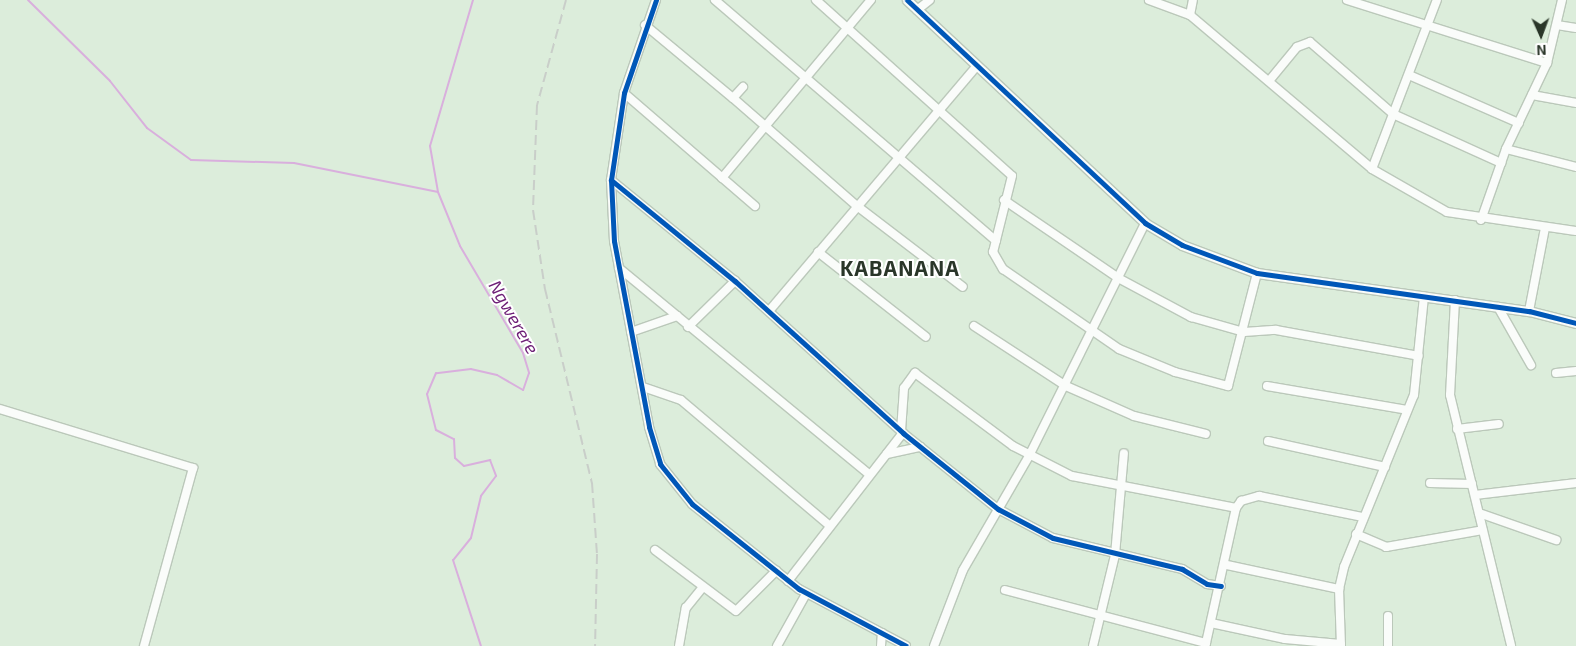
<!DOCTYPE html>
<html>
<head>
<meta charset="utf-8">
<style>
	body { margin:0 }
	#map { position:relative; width:1576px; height:646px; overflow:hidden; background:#dceddb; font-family:"Exo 2",sans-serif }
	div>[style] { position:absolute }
	.stream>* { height:2px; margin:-1px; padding:0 1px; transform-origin:1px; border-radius:1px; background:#d9afdd }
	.roads { filter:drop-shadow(1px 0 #bbc8ba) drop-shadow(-1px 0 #bbc8ba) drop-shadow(0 1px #bbc8ba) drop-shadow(0 -1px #bbc8ba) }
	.minor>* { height:8px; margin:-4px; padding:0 4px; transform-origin:4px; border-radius:4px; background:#fafcfa }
	.tertiary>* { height:9px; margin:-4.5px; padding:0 4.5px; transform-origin:4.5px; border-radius:4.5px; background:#fafcfa }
	.rail>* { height:2px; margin-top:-1px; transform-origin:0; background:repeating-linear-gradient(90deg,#c9cec9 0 10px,transparent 0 15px) }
	.cycleway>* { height:5px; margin:-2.5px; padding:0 2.5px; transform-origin:2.5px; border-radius:2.5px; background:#0057b8 }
	span { translate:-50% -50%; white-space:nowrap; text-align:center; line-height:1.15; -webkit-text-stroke:4px #fff; paint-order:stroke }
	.water-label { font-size:18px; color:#6e2077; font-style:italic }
	.district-label { font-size:21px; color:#2a3629; font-weight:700; letter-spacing:1px }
	.north { position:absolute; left:1516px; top:10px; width:50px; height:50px; -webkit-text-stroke:4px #fff; paint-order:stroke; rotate:178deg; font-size:14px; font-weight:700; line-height:20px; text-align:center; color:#2a3629 }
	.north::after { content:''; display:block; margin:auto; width:18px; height:22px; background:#2a3629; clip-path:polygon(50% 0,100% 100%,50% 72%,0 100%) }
</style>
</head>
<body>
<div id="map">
	<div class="stream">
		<div style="left:28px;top:0;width:115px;rotate:44.6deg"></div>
		<div style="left:110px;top:81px;width:60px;rotate:51.8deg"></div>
		<div style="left:147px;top:128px;width:54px;rotate:36deg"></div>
		<div style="left:191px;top:160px;width:103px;rotate:1.7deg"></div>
		<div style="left:294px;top:163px;width:147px;rotate:11.4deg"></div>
		<div style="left:473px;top:0;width:152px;rotate:106.4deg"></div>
		<div style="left:430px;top:146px;width:47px;rotate:80.1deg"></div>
		<div style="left:438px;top:192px;width:58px;rotate:67.8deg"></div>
		<div style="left:460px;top:246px;width:124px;rotate:59.5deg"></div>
		<div style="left:523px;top:353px;width:21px;rotate:73deg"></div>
		<div style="left:529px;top:373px;width:18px;rotate:109deg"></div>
		<div style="left:523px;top:390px;width:30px;rotate:-150deg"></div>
		<div style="left:497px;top:375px;width:27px;rotate:-167deg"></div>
		<div style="left:471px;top:369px;width:35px;rotate:173deg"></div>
		<div style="left:436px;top:373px;width:23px;rotate:113deg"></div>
		<div style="left:427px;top:394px;width:37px;rotate:76deg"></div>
		<div style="left:436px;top:430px;width:20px;rotate:27deg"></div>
		<div style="left:454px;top:439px;width:19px;rotate:87deg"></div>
		<div style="left:455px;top:458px;width:12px;rotate:42deg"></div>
		<div style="left:464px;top:466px;width:27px;rotate:-13deg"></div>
		<div style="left:490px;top:460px;width:17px;rotate:69deg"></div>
		<div style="left:496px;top:476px;width:25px;rotate:127deg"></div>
		<div style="left:481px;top:496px;width:43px;rotate:103.4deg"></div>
		<div style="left:471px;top:538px;width:28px;rotate:129deg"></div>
		<div style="left:453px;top:560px;width:90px;rotate:72deg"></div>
	</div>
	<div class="roads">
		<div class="minor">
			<div style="left:656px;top:0;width:98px;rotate:109deg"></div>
			<div style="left:624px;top:93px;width:88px;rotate:98.5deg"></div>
			<div style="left:611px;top:180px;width:61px;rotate:87.2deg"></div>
			<div style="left:614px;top:241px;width:189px;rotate:79.3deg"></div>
			<div style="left:649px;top:427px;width:39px;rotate:73deg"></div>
			<div style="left:660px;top:464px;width:51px;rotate:51.3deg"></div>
			<div style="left:692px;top:504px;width:137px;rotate:38.5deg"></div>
			<div style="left:799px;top:589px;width:121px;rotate:28deg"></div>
			<div style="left:715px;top:0;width:370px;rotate:40.6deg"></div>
			<div style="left:816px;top:0;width:263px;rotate:41.9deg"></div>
			<div style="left:1012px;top:176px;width:78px;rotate:104deg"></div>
			<div style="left:993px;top:252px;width:20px;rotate:60deg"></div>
			<div style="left:1003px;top:269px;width:141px;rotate:34.6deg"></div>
			<div style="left:1119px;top:349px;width:61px;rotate:22.3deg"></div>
			<div style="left:1175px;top:372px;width:55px;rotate:14.8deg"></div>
			<div style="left:1228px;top:386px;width:117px;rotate:-75.6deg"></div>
			<div style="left:1149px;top:0;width:44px;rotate:20.1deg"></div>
			<div style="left:1190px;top:15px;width:238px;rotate:40.2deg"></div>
			<div style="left:1372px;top:169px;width:86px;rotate:29.8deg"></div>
			<div style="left:1447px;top:212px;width:130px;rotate:8.4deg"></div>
			<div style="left:1347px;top:0;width:210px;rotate:17.5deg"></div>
			<div style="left:917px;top:10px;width:16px;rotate:-38deg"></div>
			<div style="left:1190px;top:15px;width:15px;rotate:-79deg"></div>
			<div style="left:645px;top:25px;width:114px;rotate:39.7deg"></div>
			<div style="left:733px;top:98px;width:15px;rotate:-48deg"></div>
			<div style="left:1557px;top:25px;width:19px;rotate:9deg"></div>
			<div style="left:1409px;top:75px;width:120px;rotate:23.6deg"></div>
			<div style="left:1269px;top:81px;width:44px;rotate:-50.5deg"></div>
			<div style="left:1297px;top:47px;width:14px;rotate:-21deg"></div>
			<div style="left:1310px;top:42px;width:110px;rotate:40.9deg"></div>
			<div style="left:1393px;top:114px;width:119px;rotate:24.4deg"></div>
			<div style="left:624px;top:93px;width:173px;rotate:40.8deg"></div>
			<div style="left:1532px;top:95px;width:45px;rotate:10.3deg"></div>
			<div style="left:733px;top:98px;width:164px;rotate:41.1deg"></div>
			<div style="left:857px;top:206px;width:133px;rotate:37.4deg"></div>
			<div style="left:1506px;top:149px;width:72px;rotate:14.4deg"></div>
			<div style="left:1372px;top:169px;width:181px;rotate:-69deg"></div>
			<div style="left:722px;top:178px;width:232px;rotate:-50.1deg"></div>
			<div style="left:611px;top:180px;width:160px;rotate:39.2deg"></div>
			<div style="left:735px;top:281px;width:227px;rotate:42.1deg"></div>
			<div style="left:903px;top:433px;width:122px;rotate:38.7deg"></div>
			<div style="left:998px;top:509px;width:62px;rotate:27.8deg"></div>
			<div style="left:1053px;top:538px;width:133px;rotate:13.5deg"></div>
			<div style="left:1182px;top:569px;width:29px;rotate:31deg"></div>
			<div style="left:1207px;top:584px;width:14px;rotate:8deg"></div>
			<div style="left:1004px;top:200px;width:140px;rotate:34.3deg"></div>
			<div style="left:1120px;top:279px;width:81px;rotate:28.2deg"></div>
			<div style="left:1191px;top:317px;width:55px;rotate:15.8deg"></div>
			<div style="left:1244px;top:332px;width:32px;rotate:-4deg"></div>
			<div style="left:1276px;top:330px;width:145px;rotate:10.3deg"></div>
			<div style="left:1481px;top:220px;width:75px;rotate:-70.6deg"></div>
			<div style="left:1506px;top:149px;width:95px;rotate:-64.5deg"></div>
			<div style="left:1547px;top:63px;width:65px;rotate:-76.6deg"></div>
			<div style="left:818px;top:252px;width:137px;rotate:38.2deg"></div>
			<div style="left:619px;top:268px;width:324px;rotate:39.5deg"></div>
			<div style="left:1455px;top:300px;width:95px;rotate:93deg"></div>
			<div style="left:1450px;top:395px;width:258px;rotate:76.3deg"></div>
			<div style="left:1498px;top:307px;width:67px;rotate:60.4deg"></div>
			<div style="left:769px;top:311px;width:321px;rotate:-49.7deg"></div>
			<div style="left:1529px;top:311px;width:85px;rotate:-79.1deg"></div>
			<div style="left:974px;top:326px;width:110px;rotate:33.1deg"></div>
			<div style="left:1066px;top:386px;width:74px;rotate:23.8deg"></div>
			<div style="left:1134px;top:416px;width:74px;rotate:14deg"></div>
			<div style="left:688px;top:327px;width:66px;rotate:-44.4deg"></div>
			<div style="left:631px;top:332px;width:49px;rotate:-19.2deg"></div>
			<div style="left:1556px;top:373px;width:20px;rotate:-6deg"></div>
			<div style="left:1267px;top:386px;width:142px;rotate:9.7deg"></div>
			<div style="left:643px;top:387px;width:40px;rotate:18.9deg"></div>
			<div style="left:681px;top:400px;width:194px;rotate:40.2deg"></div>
			<div style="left:0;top:409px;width:202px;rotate:17deg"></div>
			<div style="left:193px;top:468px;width:185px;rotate:105.4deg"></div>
			<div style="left:1457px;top:429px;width:42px;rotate:-6.8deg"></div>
			<div style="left:901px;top:431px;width:43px;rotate:-86deg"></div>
			<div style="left:904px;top:388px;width:19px;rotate:-54deg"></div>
			<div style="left:915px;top:373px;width:122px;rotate:36.7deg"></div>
			<div style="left:1013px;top:446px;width:66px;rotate:27deg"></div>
			<div style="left:1072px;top:476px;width:167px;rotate:11deg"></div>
			<div style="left:1236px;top:508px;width:9px;rotate:-54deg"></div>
			<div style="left:1241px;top:501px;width:19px;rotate:-16deg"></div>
			<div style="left:1259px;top:496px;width:105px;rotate:11.5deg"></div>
			<div style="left:1268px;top:441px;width:120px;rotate:12.5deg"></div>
			<div style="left:887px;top:454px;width:34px;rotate:-12deg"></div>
			<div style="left:1430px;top:483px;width:42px;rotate:1.4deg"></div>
			<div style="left:1475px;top:495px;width:102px;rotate:-6.8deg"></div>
			<div style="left:1479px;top:513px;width:82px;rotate:19.3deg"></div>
			<div style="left:1356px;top:534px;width:33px;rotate:23deg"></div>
			<div style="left:1386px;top:547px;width:98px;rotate:-9.9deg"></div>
			<div style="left:655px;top:550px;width:101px;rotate:37deg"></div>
			<div style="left:736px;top:611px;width:57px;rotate:-45deg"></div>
			<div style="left:1227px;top:565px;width:115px;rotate:12.1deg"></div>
			<div style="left:788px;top:581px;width:187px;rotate:-52.2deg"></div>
			<div style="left:1005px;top:590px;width:208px;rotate:14.8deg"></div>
			<div style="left:1206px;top:643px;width:138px;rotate:-77.5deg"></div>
			<div style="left:1388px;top:616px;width:30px;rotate:90deg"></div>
			<div style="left:1211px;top:623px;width:76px;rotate:12.2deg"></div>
			<div style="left:1285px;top:639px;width:56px;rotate:5.1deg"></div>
			<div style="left:679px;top:646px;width:39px;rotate:-80deg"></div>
			<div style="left:686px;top:608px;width:26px;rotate:-51deg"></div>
			<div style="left:777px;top:646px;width:60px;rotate:-60.9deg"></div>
			<div style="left:881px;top:646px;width:13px;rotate:-86deg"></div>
			<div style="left:934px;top:646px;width:81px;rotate:-69.1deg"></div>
			<div style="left:963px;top:570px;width:132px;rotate:-59.9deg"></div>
			<div style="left:1029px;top:456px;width:260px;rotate:-63.5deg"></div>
			<div style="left:1093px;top:646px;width:94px;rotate:-76.4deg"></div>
			<div style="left:1115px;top:555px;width:102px;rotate:-85deg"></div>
			<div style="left:1341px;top:646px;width:57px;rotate:-92deg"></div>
			<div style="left:1339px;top:589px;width:23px;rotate:-77deg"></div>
			<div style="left:1344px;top:567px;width:186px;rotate:-67.9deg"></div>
			<div style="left:1414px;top:395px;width:99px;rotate:-84.2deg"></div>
		</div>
		<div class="tertiary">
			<div style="left:907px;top:0;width:326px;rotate:43.1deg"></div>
			<div style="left:1145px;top:223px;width:43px;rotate:30.7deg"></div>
			<div style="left:1182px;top:245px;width:80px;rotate:20.5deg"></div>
			<div style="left:1257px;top:273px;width:275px;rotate:8deg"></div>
			<div style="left:1529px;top:311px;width:49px;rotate:14.3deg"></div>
		</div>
	</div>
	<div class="rail">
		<div style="left:566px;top:0;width:109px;rotate:105.4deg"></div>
		<div style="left:537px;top:105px;width:105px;rotate:92.2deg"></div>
		<div style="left:533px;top:210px;width:80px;rotate:81.4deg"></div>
		<div style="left:545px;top:289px;width:200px;rotate:76.4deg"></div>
		<div style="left:592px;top:483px;width:71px;rotate:86deg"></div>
		<div style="left:597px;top:554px;width:92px;rotate:91.2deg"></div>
	</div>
	<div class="cycleway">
		<div style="left:656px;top:0;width:98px;rotate:109deg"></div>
		<div style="left:624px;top:93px;width:88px;rotate:98.5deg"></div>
		<div style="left:611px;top:180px;width:61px;rotate:87.2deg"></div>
		<div style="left:614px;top:241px;width:189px;rotate:79.3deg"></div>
		<div style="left:649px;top:427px;width:39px;rotate:73deg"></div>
		<div style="left:660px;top:464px;width:51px;rotate:51.3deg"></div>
		<div style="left:692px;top:504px;width:137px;rotate:38.5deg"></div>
		<div style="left:799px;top:589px;width:121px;rotate:28deg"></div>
		<div style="left:907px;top:0;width:326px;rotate:43.1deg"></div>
		<div style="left:1145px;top:223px;width:43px;rotate:30.7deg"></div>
		<div style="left:1182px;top:245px;width:80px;rotate:20.5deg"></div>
		<div style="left:1257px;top:273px;width:275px;rotate:8deg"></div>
		<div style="left:1529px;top:311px;width:49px;rotate:14.3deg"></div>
		<div style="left:611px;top:180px;width:160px;rotate:39.2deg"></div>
		<div style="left:735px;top:281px;width:227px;rotate:42.1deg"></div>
		<div style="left:903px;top:433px;width:122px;rotate:38.7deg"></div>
		<div style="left:998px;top:509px;width:62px;rotate:27.8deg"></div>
		<div style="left:1053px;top:538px;width:133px;rotate:13.5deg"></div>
		<div style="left:1182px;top:569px;width:29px;rotate:31deg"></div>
		<div style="left:1207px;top:584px;width:14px;rotate:8deg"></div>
	</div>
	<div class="water-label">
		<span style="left:514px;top:317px;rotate:60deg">Ngwerere</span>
	</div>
	<div class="district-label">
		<span style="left:900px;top:268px">KABANANA</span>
	</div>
	<div class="north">N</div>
</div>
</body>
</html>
